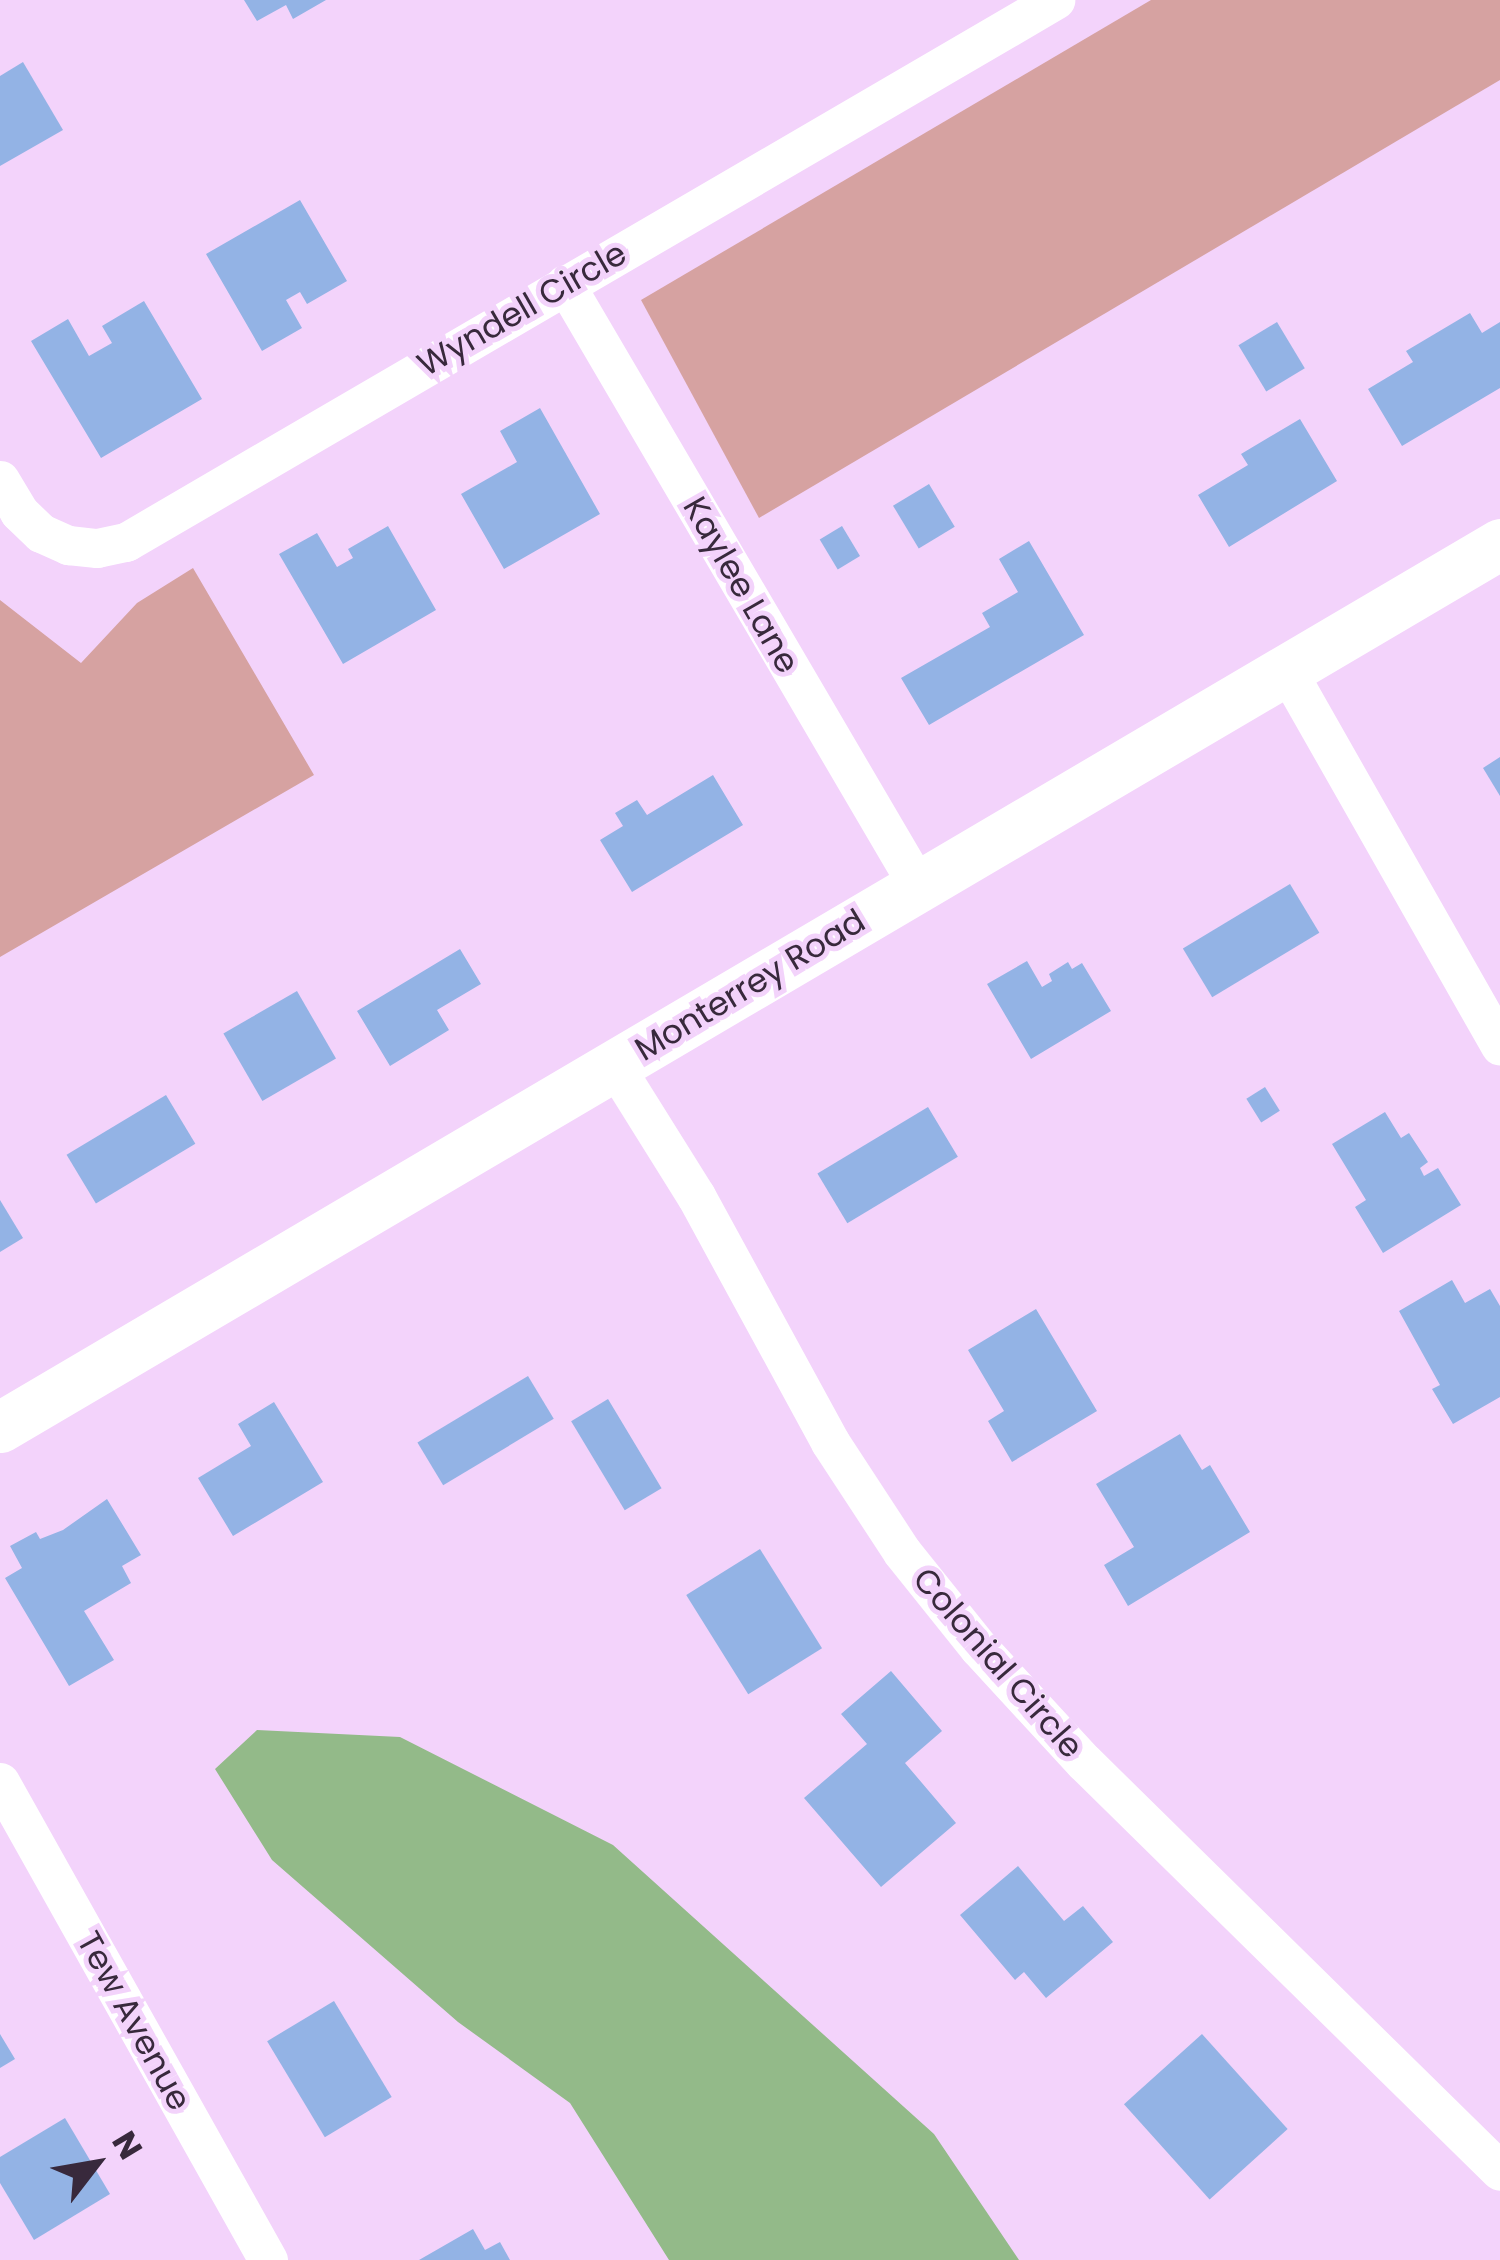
<!DOCTYPE html>
<html>
<head>
<meta charset="utf-8">
<style>
  body { margin:0 }
  #map { position:relative; width:1500px; height:2260px; overflow:hidden; background:#f3d3fb; font-family:Poppins,sans-serif }
  div>[style] { position:absolute }
  .green>* { inset:0; background:#d6a2a1 }
  .water>* { inset:0; background:#93ba89 }
  .building>* { inset:0; background:#93b3e5; transform-origin:0 0 }
  .minor>* { height:39px; margin:-19.5px; padding:0 19.5px; transform-origin:19.5px; border-radius:19.5px; background:#fff }
  .tertiary>* { height:51px; margin:-25.5px; padding:0 25.5px; transform-origin:25.5px; border-radius:25.5px; background:#fff }
  span { translate:-50% -50%; white-space:nowrap; text-align:center; line-height:1.15; -webkit-text-stroke:10px #f3d3fb; paint-order:stroke }
  .street-label { font-size:33px; color:#38293c }
  .north { position:absolute; left:36px; top:2104px; width:120px; height:120px; -webkit-text-stroke:9px #f3d3fb; paint-order:stroke; rotate:59deg; font-size:33px; font-weight:700; line-height:48px; text-align:center; color:#38293c }
  .north::after { content:''; display:block; margin:auto; width:42px; height:54px; background:#38293c; clip-path:polygon(50% 0,100% 100%,50% 72%,0 100%) }
</style>
</head>
<body>
<div id="map">
  <div class="green">
    <i style="clip-path:polygon(1151px 0,1500px 0,1500px 80px,759px 518px,641px 300px)"></i>
    <i style="clip-path:polygon(193px 568px,314px 775px,0 957px,0 600px,81px 663px,137px 603px)"></i>
  </div>
  <div class="water">
    <i style="clip-path:polygon(257px 1730px,400px 1737px,613px 1845px,934px 2134px,1019px 2260px,669px 2260px,570px 2103px,458px 2022px,272px 1860px,215px 1769px)"></i>
  </div>
  <div class="building">
    <i style="clip-path:polygon(244px 0,326px 0,293px 19px,286px 5px,257px 21px)"></i>
    <i style="clip-path:polygon(23px 62px,63px 130px,0 166px,0 76px)"></i>
    <i style="clip-path:polygon(300px 200px,347px 281px,307px 304px,300px 292px,286px 300px,302px 328px,262px 351px,206px 254px)"></i>
    <i style="clip-path:polygon(144px 301px,202px 399px,101px 458px,31px 341px,68px 319px,89px 356px,112px 343px,102px 326px)"></i>
    <i style="clip-path:polygon(1470px 313px,1482px 333px,1500px 322px,1500px 388px,1402px 446px,1368px 389px,1413px 362px,1406px 351px)"></i>
    <i style="left:1277px;top:322px;width:54px;height:45px;rotate:59deg"></i>
    <i style="clip-path:polygon(540px 408px,600px 514px,504px 569px,461px 494px,517px 462px,500px 431px)"></i>
    <i style="clip-path:polygon(1300px 419px,1337px 481px,1229px 547px,1198px 495px,1248px 465px,1241px 454px)"></i>
    <i style="left:929px;top:484px;width:50px;height:42px;rotate:59deg"></i>
    <i style="clip-path:polygon(388px 526px,436px 610px,343px 664px,279px 554px,317px 533px,337px 567px,353px 558px,348px 549px)"></i>
    <i style="left:842px;top:526px;width:35px;height:26px;rotate:59deg"></i>
    <i style="clip-path:polygon(1029px 541px,1084px 635px,929px 725px,901px 678px,990px 627px,982px 613px,1018px 592px,999px 559px)"></i>
    <i style="clip-path:polygon(1500px 757px,1500px 796px,1483px 768px)"></i>
    <i style="clip-path:polygon(713px 775px,743px 825px,632px 892px,600px 840px,623px 826px,615px 813px,637px 800px,647px 815px)"></i>
    <i style="left:1290px;top:884px;width:57px;height:125px;rotate:59deg"></i>
    <i style="clip-path:polygon(460px 949px,481px 984px,437px 1010px,449px 1030px,390px 1066px,357px 1011px)"></i>
    <i style="clip-path:polygon(1027px 961px,1042px 987px,1052px 981px,1049px 974px,1068px 962px,1072px 969px,1082px 963px,1111px 1011px,1031px 1059px,987px 984px)"></i>
    <i style="left:297px;top:991px;width:78px;height:85px;rotate:60deg"></i>
    <i style="left:1265px;top:1087px;width:28px;height:22px;rotate:58deg"></i>
    <i style="left:166px;top:1095px;width:57px;height:116px;rotate:59deg"></i>
    <i style="left:928px;top:1107px;width:58px;height:129px;rotate:59deg"></i>
    <i style="clip-path:polygon(1385px 1112px,1401px 1138px,1409px 1133px,1428px 1162px,1420px 1168px,1424px 1176px,1438px 1168px,1461px 1205px,1383px 1253px,1355px 1207px,1366px 1200px,1332px 1144px)"></i>
    <i style="clip-path:polygon(0 1200px,23px 1238px,0 1252px)"></i>
    <i style="clip-path:polygon(1452px 1280px,1465px 1303px,1490px 1289px,1500px 1306px,1500px 1397px,1453px 1424px,1432px 1389px,1440px 1385px,1399px 1311px)"></i>
    <i style="clip-path:polygon(1036px 1309px,1097px 1411px,1012px 1462px,988px 1421px,1004px 1411px,968px 1350px)"></i>
    <i style="left:528px;top:1376px;width:50px;height:129px;rotate:59deg"></i>
    <i style="left:608px;top:1399px;width:104px;height:43px;rotate:59deg"></i>
    <i style="clip-path:polygon(274px 1402px,323px 1482px,233px 1536px,198px 1478px,251px 1446px,238px 1424px)"></i>
    <i style="clip-path:polygon(1180px 1434px,1202px 1470px,1210px 1465px,1250px 1532px,1128px 1606px,1104px 1565px,1134px 1547px,1096px 1484px)"></i>
    <i style="clip-path:polygon(107px 1499px,141px 1555px,122px 1566px,131px 1583px,84px 1611px,114px 1660px,69px 1686px,5px 1578px,22px 1568px,10px 1546px,36px 1532px,40px 1539px,63px 1530px)"></i>
    <i style="left:760px;top:1549px;width:117px;height:87px;rotate:58deg"></i>
    <i style="clip-path:polygon(891px 1671px,942px 1731px,905px 1763px,956px 1823px,881px 1887px,804px 1798px,867px 1744px,841px 1714px)"></i>
    <i style="clip-path:polygon(1018px 1866px,1064px 1921px,1083px 1906px,1113px 1942px,1046px 1998px,1024px 1972px,1015px 1980px,960px 1915px)"></i>
    <i style="left:334px;top:2001px;width:112px;height:78px;rotate:59deg"></i>
    <i style="clip-path:polygon(0 2034px,15px 2059px,0 2068px)"></i>
    <i style="left:1202px;top:2034px;width:128px;height:105px;rotate:48deg"></i>
    <i style="clip-path:polygon(65px 2118px,110px 2194px,34px 2240px,0 2183px,0 2157px)"></i>
    <i style="clip-path:polygon(473px 2229px,485px 2250px,500px 2242px,510px 2260px,419px 2260px)"></i>
  </div>
  <div class="minor">
    <i style="left:565px;top:284px;width:698px;rotate:59.61deg"></i>
    <i style="left:0;top:480px;width:37px;rotate:59deg"></i>
    <i style="left:19px;top:512px;width:30px;rotate:44deg"></i>
    <i style="left:41px;top:533px;width:30px;rotate:24deg"></i>
    <i style="left:68px;top:545px;width:29px;rotate:6deg"></i>
    <i style="left:97px;top:548px;width:30px;rotate:-12deg"></i>
    <i style="left:126px;top:542px;width:1076px;rotate:-30.26deg"></i>
    <i style="left:1286px;top:669px;width:433px;rotate:60.4deg"></i>
    <i style="left:614px;top:1065px;width:155px;rotate:58deg"></i>
    <i style="left:696px;top:1196px;width:280px;rotate:61.4deg"></i>
    <i style="left:830px;top:1442px;width:131px;rotate:56.8deg"></i>
    <i style="left:902px;top:1552px;width:123px;rotate:51.3deg"></i>
    <i style="left:979px;top:1648px;width:155px;rotate:47.4deg"></i>
    <i style="left:1084px;top:1762px;width:583px;rotate:44.51deg"></i>
    <i style="left:0;top:1782px;width:548px;rotate:60.72deg"></i>
  </div>
  <div class="tertiary">
    <i style="left:0;top:1427px;width:1741px;rotate:-30.48deg"></i>
  </div>
  <div class="street-label">
    <span style="left:522px;top:309px;rotate:-30deg">Wyndell Circle</span>
    <span style="left:741px;top:585px;rotate:60deg">Kaylee Lane</span>
    <span style="left:750px;top:985px;rotate:-31deg">Monterrey Road</span>
    <span style="left:998px;top:1663px;rotate:49deg">Colonial Circle</span>
    <span style="left:134px;top:2021px;rotate:61deg">Tew Avenue</span>
  </div>
  <div class="north">N</div>
</div>
</body>
</html>
